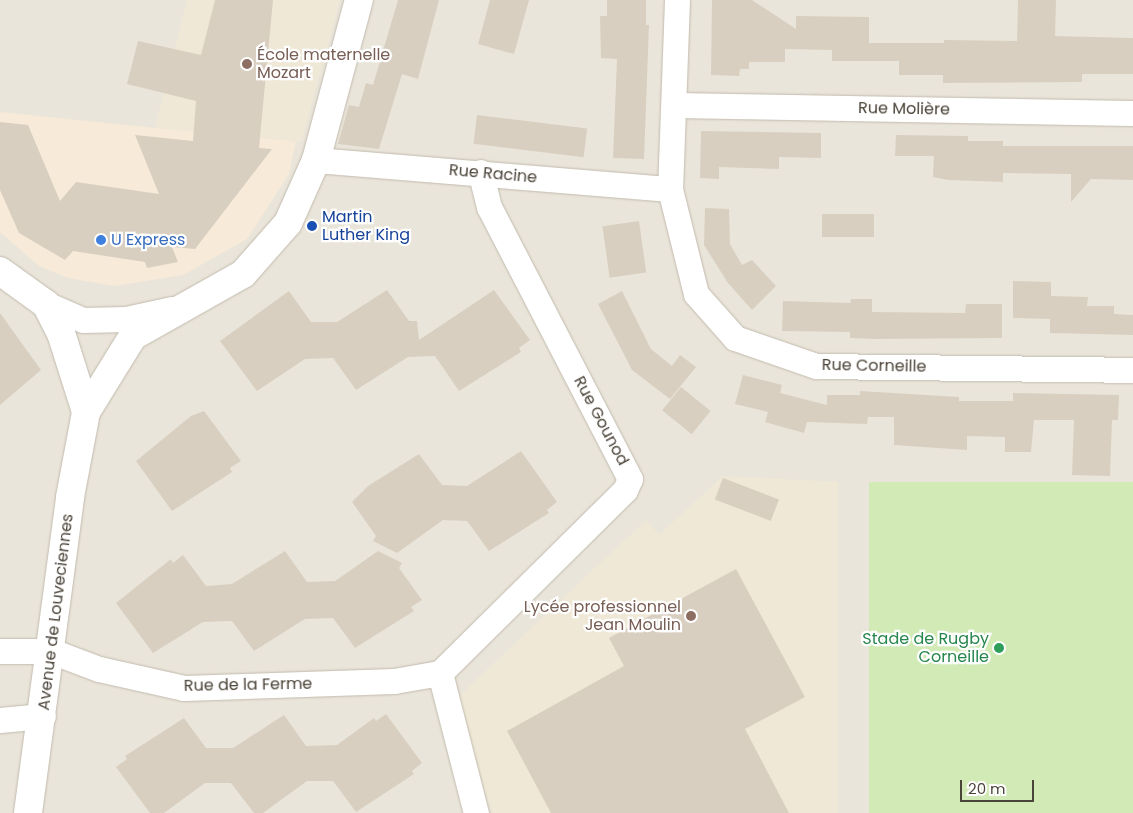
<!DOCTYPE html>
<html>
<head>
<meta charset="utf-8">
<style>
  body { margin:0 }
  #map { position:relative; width:1133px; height:813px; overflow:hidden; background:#f6f3ec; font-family:Poppins,sans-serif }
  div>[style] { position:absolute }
  .residential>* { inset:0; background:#eae5da; transform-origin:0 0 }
  .commercial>* { inset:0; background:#f7ead8 }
  .education>* { inset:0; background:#efe8d6 }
  .green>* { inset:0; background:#d2eab5; transform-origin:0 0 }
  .building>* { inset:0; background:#d8cfc1; transform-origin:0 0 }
  .roads { filter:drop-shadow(0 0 1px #c2bbae) drop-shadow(0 0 1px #c2bbae) }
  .minor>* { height:25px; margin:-12.5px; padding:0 12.5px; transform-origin:12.5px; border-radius:12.5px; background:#fff }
  .tertiary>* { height:28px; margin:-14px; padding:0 14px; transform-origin:14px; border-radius:14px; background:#fff }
  .dots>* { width:14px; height:14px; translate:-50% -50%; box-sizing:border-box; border:2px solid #fff; border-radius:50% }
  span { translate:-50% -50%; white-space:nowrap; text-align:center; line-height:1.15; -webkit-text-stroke:4.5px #fff; paint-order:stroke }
  .education-label { font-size:16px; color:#785e54 }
  .left { translate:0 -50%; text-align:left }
  .right { translate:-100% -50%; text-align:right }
  .street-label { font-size:16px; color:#4b4439 }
  .transit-label { font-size:16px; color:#164399 }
  .shop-label { font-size:16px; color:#366cbe }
  .leisure-label { font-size:16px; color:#27864d }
  .scale { position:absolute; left:960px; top:780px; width:74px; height:22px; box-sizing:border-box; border:2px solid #4b4439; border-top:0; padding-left:6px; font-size:15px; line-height:18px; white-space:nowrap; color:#4b4439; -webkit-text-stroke:4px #fff; paint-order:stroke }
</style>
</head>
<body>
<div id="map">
  <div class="residential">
    <i style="left:0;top:0;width:1133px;height:813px"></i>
  </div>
  <div class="commercial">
    <i style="clip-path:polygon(0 112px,155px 128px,296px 141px,289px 174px,247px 239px,183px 275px,114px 286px,68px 278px,39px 266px,0 232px)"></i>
  </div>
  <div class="education">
    <i style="clip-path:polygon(187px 0,340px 0,301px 142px,155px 128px)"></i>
    <i style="clip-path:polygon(723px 476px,838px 482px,838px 813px,492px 813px,457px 698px,646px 520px,659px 535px)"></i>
  </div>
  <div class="green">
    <i style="left:869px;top:482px;width:264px;height:331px"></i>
  </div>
  <div class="building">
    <i style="clip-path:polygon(215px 0,273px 0,259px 148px,272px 149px,195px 249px,172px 247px,178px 262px,147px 268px,145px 262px,73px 251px,65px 260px,19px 233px,0 190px,0 122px,28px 125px,60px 201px,76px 182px,159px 194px,135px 135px,193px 141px,196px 101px,127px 84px,138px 41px,201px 55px)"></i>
    <i style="clip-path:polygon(398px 0,439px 0,418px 79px,402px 74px,379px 149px,338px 144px,349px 105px,359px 107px,366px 83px,373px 85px)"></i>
    <i style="clip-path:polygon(490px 0,529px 0,514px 54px,478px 44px)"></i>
    <i style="clip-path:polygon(607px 0,646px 0,646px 25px,649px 25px,644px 159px,613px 158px,617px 59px,601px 58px,600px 16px,607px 16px)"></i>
    <i style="clip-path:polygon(712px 0,752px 0,796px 29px,796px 16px,869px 17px,869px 43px,944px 43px,944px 40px,1017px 41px,1018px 0,1056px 0,1055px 36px,1133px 38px,1133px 74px,1082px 74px,1082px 82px,943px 83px,943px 75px,899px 75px,899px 61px,832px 61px,832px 50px,785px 49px,785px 62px,749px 62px,749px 69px,740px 69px,739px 76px,711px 75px)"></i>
    <i style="left:477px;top:115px;width:111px;height:29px;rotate:7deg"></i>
    <i style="clip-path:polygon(701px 131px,821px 133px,821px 158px,779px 157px,779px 169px,719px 167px,719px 179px,700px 178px)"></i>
    <i style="clip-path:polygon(896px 135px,968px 136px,968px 141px,1003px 141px,1003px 146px,1133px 146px,1133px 180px,1091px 179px,1071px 202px,1071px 174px,1003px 173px,1003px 182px,948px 180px,933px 177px,934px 156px,895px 156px)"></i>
    <i style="clip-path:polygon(705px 208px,729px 209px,730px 244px,742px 265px,752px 260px,776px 286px,752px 310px,728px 283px,704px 245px)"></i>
    <i style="left:822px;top:214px;width:52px;height:23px"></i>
    <i style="left:639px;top:221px;width:52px;height:37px;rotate:82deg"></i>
    <i style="clip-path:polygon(1013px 281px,1051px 282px,1051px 296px,1088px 297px,1087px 306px,1114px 306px,1114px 314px,1133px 315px,1133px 335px,1050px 333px,1050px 319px,1013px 318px)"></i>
    <i style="clip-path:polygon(387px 290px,409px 321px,417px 321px,419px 340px,494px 290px,530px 340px,519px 348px,521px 352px,459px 391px,435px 356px,408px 357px,356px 390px,333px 358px,305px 359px,257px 391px,220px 341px,289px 291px,311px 322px,337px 322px)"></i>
    <i style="clip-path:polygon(622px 291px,651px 349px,672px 366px,680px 355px,696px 367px,670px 399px,632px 370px,598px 304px)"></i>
    <i style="clip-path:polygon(851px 299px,872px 299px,872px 312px,965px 313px,966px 304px,1002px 304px,1002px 338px,875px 339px,850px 338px,850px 332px,782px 331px,783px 301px,850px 303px)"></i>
    <i style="clip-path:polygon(0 313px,41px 370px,0 405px)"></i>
    <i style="clip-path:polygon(743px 375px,782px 385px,780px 393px,827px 405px,827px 395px,860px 395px,860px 391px,959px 397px,959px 401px,1013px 401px,1013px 393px,1119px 395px,1118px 420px,1112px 420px,1110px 476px,1072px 475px,1074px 420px,1034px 420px,1031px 452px,1005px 452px,1005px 437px,967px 436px,967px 450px,894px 445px,894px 417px,868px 417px,867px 424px,807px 422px,804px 433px,765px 422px,768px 412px,735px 404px)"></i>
    <i style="left:681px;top:387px;width:38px;height:30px;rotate:39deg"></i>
    <i style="clip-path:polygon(204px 411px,241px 461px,230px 468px,232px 472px,172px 511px,136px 461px,191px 416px)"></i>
    <i style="clip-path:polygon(521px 451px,557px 502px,547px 510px,549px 513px,489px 551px,467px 521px,443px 520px,397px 553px,373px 541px,376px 536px,352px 502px,368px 486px,419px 454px,442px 485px,467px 486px)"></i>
    <i style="left:723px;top:478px;width:60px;height:23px;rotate:21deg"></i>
    <i style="clip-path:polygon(285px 551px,307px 582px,335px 581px,378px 551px,402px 563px,399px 568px,422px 600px,411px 607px,414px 611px,355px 648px,333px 618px,305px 619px,254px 651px,232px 621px,203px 622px,153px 653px,116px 603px,171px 559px,173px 563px,183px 555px,206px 586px,232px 584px)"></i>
    <i style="clip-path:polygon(736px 569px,805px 697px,745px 729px,789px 813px,551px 813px,507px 731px,624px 666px,609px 638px)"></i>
    <i style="clip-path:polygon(386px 714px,422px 763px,412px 771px,414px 774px,356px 812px,333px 781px,307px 781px,263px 813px,254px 813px,231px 783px,205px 783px,164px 813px,150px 813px,116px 767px,127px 759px,125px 756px,184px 718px,206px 748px,233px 748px,284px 715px,306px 746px,337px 745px,374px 718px,376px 721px)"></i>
  </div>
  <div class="roads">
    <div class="minor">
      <i style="left:677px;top:0;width:189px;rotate:92.1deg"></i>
      <i style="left:670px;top:189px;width:108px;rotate:76.1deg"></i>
      <i style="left:696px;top:294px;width:59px;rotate:48.4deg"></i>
      <i style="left:735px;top:338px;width:86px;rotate:19.1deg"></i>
      <i style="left:816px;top:366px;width:317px;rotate:0.7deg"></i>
      <i style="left:674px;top:105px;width:459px;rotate:1deg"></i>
      <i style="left:316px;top:160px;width:355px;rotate:4.7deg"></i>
      <i style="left:46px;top:304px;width:40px;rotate:23.4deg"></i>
      <i style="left:83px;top:320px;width:43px;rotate:-1.3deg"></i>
      <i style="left:126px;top:319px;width:47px;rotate:-12.3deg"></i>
      <i style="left:0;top:651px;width:51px"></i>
      <i style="left:51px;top:651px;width:51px;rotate:20.6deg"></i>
      <i style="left:99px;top:669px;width:87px;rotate:12.6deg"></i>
      <i style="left:184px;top:688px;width:210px;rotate:-1.9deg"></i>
      <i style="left:394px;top:681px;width:47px;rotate:-9.9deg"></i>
      <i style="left:440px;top:673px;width:260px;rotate:-44.7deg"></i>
      <i style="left:625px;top:490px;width:12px;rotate:-66deg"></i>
      <i style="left:630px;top:479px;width:306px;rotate:-117.4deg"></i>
      <i style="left:489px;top:207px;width:36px;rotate:-104deg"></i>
      <i style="left:440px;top:673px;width:145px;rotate:75.6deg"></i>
      <i style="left:0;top:720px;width:43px;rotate:-5.3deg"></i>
    </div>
    <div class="tertiary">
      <i style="left:0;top:271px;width:57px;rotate:35.7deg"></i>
      <i style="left:46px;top:304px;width:33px;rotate:63deg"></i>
      <i style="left:61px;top:333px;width:83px;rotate:72.4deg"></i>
      <i style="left:28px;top:813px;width:319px;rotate:-82.4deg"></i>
      <i style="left:70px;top:497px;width:86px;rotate:-79.3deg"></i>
      <i style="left:86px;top:412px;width:89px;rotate:-58.3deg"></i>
      <i style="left:133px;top:336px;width:126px;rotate:-29.4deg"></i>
      <i style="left:243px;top:274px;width:68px;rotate:-48.6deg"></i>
      <i style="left:288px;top:223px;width:69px;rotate:-66deg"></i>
      <i style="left:316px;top:160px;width:166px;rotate:-75deg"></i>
    </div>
  </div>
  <div class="dots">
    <i style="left:247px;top:64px;background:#8d6e63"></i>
    <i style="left:312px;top:226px;background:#1a4fb4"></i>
    <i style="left:101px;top:240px;background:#3f7fe0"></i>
    <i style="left:691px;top:616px;background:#8d6e63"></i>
    <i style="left:999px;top:648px;background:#2e9e5b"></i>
  </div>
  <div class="education-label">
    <span class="left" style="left:257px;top:64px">École maternelle<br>Mozart</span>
    <span class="right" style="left:681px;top:616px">Lycée professionnel<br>Jean Moulin</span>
  </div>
  <div class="street-label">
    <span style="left:904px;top:109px;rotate:1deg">Rue Molière</span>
    <span style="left:493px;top:174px;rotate:5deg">Rue Racine</span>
    <span style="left:874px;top:366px;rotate:1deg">Rue Corneille</span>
    <span style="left:601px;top:421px;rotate:62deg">Rue Gounod</span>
    <span style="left:56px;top:612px;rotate:-83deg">Avenue de Louveciennes</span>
    <span style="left:248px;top:685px;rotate:-1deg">Rue de la Ferme</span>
  </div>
  <div class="transit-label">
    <span class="left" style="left:322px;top:226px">Martin<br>Luther King</span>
  </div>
  <div class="shop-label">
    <span class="left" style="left:111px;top:240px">U Express</span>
  </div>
  <div class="leisure-label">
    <span class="right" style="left:989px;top:648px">Stade de Rugby<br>Corneille</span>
  </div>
  <div class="scale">20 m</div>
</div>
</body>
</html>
